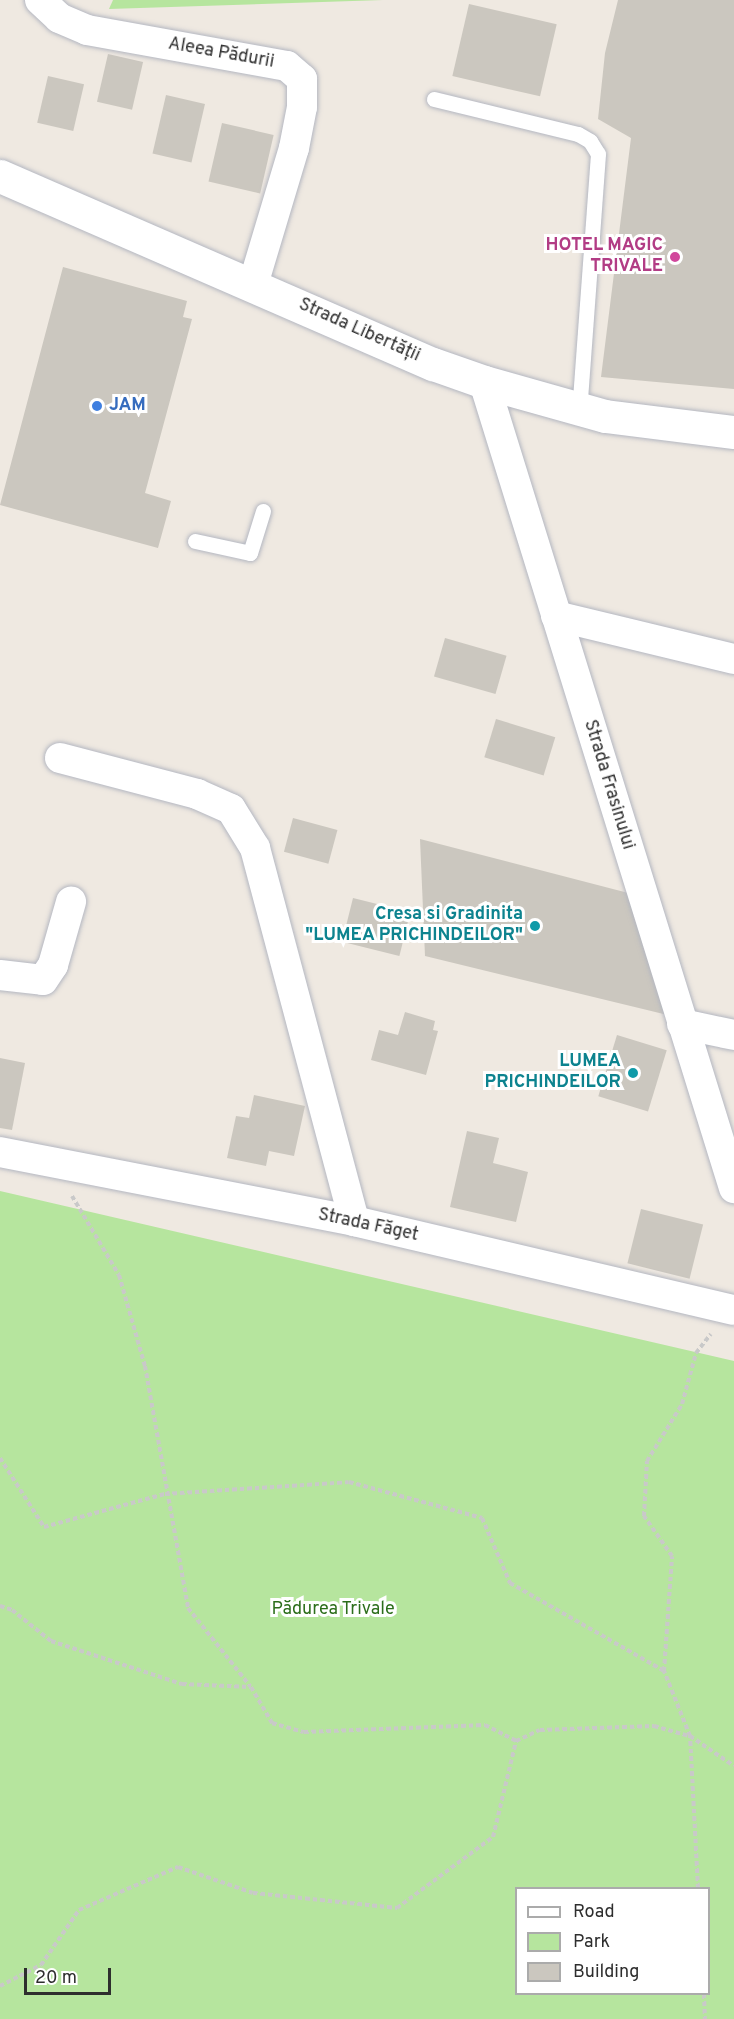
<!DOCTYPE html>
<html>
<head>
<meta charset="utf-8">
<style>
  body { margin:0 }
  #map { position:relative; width:734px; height:2019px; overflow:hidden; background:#efe9e1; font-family:Overpass,sans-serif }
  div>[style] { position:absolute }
  .green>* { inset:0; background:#b6e59e }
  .building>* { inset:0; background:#cbc7bf; transform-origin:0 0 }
  .path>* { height:4px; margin-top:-2px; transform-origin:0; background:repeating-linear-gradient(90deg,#c9c9c9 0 4.5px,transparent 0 7.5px) }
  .roads { filter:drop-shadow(0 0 2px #b4b7c1) drop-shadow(0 0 2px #b4b7c1) }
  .lane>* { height:15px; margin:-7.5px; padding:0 7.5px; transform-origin:7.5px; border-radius:7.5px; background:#fff }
  .street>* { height:30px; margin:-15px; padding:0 15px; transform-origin:15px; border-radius:15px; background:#fff }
  .secondary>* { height:33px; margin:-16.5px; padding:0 16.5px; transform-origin:16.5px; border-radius:16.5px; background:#fff }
  .dots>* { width:16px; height:16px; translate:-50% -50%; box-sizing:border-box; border:3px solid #fff; border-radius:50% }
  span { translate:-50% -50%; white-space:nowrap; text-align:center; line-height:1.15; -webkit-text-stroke:6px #fff; paint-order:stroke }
  .street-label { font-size:18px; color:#2e2e2e }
  .hotel-label { font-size:18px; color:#b23c85; font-weight:700 }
  .right { translate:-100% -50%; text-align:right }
  .shop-label { font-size:18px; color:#366cbe; font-weight:700 }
  .left { translate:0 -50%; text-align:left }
  .culture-label { font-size:18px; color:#0d838f; font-weight:700 }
  .park-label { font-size:18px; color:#2c6e1b }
  .legend { position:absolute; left:515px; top:1887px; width:195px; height:108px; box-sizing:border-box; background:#fff; border:2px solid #ababab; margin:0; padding:8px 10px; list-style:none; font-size:18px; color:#2e2e2e }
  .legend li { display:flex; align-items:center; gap:12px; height:30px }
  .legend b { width:30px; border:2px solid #ababab }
  .scale { position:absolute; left:24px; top:1968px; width:87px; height:27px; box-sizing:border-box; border:3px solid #2e2e2e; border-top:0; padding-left:8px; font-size:18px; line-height:21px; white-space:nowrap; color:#2e2e2e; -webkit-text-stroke:4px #fff; paint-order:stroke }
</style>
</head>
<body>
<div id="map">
  <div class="green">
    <i style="clip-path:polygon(113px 0,383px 0,109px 9px)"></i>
    <i style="clip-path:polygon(evenodd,0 1191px,734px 1361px,734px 2019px,0 2019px,0 1191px,708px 1888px,708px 1994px,516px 1994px,516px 1888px,708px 1888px)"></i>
  </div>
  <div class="building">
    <i style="clip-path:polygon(618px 0,734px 0,734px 389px,601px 377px,631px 138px,598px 119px,605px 53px)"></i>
    <i style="left:469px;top:4px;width:90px;height:74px;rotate:13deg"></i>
    <i style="left:108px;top:54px;width:36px;height:49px;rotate:13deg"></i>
    <i style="left:48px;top:76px;width:37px;height:48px;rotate:13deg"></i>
    <i style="left:166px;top:95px;width:40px;height:60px;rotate:13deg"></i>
    <i style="left:222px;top:123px;width:53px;height:60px;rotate:13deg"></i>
    <i style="clip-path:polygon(63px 267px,187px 301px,183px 317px,192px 319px,145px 493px,171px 501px,158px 548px,0 505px)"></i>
    <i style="left:445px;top:638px;width:64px;height:40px;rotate:16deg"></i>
    <i style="left:496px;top:719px;width:62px;height:40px;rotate:17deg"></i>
    <i style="left:293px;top:818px;width:46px;height:35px;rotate:15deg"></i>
    <i style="clip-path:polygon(420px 839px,636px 895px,680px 1018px,425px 956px)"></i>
    <i style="left:353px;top:898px;width:59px;height:45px;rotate:14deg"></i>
    <i style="clip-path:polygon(405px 1012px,435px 1021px,433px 1030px,438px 1031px,426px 1075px,371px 1060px,379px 1030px,398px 1035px)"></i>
    <i style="left:617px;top:1035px;width:52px;height:64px;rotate:17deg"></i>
    <i style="clip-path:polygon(0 1058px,25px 1063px,12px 1130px,0 1128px)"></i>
    <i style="clip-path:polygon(254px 1095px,305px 1106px,294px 1156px,269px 1151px,266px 1166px,227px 1158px,236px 1116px,249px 1118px)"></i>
    <i style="clip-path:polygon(467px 1131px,499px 1138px,493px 1163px,528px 1172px,516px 1222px,450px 1207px)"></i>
    <i style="left:641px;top:1209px;width:64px;height:56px;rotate:14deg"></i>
  </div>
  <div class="path">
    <i style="left:72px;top:1196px;width:92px;rotate:59.3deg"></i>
    <i style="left:119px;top:1275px;width:95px;rotate:74.1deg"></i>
    <i style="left:145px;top:1366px;width:246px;rotate:79.9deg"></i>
    <i style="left:188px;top:1608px;width:100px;rotate:51.5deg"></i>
    <i style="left:0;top:1458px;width:82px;rotate:57.5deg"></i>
    <i style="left:44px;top:1527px;width:125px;rotate:-15.3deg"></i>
    <i style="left:165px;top:1494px;width:184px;rotate:-3.7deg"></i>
    <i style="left:349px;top:1482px;width:138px;rotate:15.1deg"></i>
    <i style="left:482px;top:1518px;width:71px;rotate:66.7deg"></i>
    <i style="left:510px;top:1583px;width:177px;rotate:29.7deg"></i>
    <i style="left:0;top:1606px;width:13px;rotate:18deg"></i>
    <i style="left:12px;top:1610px;width:50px;rotate:38.5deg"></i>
    <i style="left:51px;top:1641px;width:138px;rotate:18.2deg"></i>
    <i style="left:182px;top:1684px;width:69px;rotate:2.5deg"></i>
    <i style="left:251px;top:1687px;width:42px;rotate:59.7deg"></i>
    <i style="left:272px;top:1723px;width:33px;rotate:16deg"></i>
    <i style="left:304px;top:1732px;width:181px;rotate:-2.2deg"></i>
    <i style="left:485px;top:1725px;width:35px;rotate:27deg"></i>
    <i style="left:516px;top:1741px;width:26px;rotate:-25deg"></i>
    <i style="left:540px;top:1730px;width:114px;rotate:-2deg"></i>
    <i style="left:654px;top:1726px;width:37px;rotate:16deg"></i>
    <i style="left:690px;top:1736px;width:53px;rotate:34.3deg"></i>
    <i style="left:698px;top:1888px;width:152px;rotate:-93deg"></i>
    <i style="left:690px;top:1736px;width:70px;rotate:-111.8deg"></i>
    <i style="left:664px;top:1671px;width:115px;rotate:-86deg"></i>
    <i style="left:672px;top:1556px;width:49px;rotate:-125deg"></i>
    <i style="left:644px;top:1516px;width:55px;rotate:-86.9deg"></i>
    <i style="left:647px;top:1461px;width:67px;rotate:-58.4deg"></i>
    <i style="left:682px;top:1404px;width:53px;rotate:-74.6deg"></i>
    <i style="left:696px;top:1353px;width:24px;rotate:-52deg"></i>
    <i style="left:0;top:1986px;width:46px;rotate:-27.1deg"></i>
    <i style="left:41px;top:1965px;width:67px;rotate:-55.4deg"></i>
    <i style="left:79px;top:1910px;width:108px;rotate:-23.5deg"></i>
    <i style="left:178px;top:1867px;width:79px;rotate:19.1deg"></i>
    <i style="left:253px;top:1893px;width:145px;rotate:5.9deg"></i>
    <i style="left:397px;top:1908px;width:119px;rotate:-36.5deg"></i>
    <i style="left:493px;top:1837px;width:99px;rotate:-76.5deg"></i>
    <i style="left:704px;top:1994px;width:25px;rotate:88deg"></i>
  </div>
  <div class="roads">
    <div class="lane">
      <i style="left:434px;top:99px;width:148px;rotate:13.7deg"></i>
      <i style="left:578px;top:134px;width:14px;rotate:30deg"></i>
      <i style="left:590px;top:141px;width:15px;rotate:58deg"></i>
      <i style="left:598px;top:154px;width:257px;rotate:94.2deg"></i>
      <i style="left:195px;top:541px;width:56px;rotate:12.3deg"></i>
      <i style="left:250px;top:553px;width:44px;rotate:-72.8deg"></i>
    </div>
    <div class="street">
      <i style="left:40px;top:0;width:26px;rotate:43deg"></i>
      <i style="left:59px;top:18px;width:30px;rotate:23deg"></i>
      <i style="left:87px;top:30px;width:203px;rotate:10.2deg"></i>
      <i style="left:287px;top:66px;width:20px;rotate:41deg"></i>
      <i style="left:302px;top:79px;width:28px;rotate:90deg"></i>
      <i style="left:302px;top:107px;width:42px;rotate:101deg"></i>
      <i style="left:294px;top:148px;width:143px;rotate:106.7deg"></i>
      <i style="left:484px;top:382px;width:844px;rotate:72.77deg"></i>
      <i style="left:556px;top:616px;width:183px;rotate:13.6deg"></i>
      <i style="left:60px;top:758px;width:142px;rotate:14.7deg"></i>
      <i style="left:197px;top:794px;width:37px;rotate:24deg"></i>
      <i style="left:231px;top:809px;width:46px;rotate:58.4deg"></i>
      <i style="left:255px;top:848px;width:386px;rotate:75.1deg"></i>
      <i style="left:0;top:975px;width:43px;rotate:6.6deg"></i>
      <i style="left:43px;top:980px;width:18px;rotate:-56deg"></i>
      <i style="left:53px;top:965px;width:66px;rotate:-74.1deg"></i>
      <i style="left:682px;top:1024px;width:53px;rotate:11.9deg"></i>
      <i style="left:0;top:1152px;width:361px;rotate:11deg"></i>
      <i style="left:354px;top:1221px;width:390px;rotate:13.2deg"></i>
    </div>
    <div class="secondary">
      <i style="left:0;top:176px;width:472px;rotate:23.5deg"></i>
      <i style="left:433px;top:364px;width:54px;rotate:19.4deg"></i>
      <i style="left:484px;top:382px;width:126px;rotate:15.7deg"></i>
      <i style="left:605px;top:416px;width:130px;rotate:7.1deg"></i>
    </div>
  </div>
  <div class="dots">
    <i style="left:675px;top:257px;background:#d1479c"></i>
    <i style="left:97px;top:406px;background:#3f7fe0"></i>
    <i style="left:535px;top:926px;background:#0f9aa8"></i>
    <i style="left:633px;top:1073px;background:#0f9aa8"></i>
  </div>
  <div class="street-label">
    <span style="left:221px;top:54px;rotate:10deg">Aleea Pădurii</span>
    <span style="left:359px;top:331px;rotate:24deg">Strada Libertății</span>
    <span style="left:608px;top:785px;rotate:73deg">Strada Frasinului</span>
    <span style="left:368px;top:1226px;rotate:12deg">Strada Făget</span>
  </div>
  <div class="hotel-label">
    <span class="right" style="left:663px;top:257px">HOTEL MAGIC<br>TRIVALE</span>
  </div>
  <div class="shop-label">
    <span class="left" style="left:109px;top:406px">JAM</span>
  </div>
  <div class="culture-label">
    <span class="right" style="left:523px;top:926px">Cresa si Gradinita<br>"LUMEA PRICHINDEILOR"</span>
    <span class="right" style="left:621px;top:1073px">LUMEA<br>PRICHINDEILOR</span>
  </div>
  <div class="park-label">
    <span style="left:333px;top:1610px">Pădurea Trivale</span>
  </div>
  <ul class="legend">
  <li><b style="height:8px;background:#fff"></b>Road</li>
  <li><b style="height:16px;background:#b6e59e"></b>Park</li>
  <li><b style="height:16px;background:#cbc7bf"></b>Building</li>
  </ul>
  <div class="scale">20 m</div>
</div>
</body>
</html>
